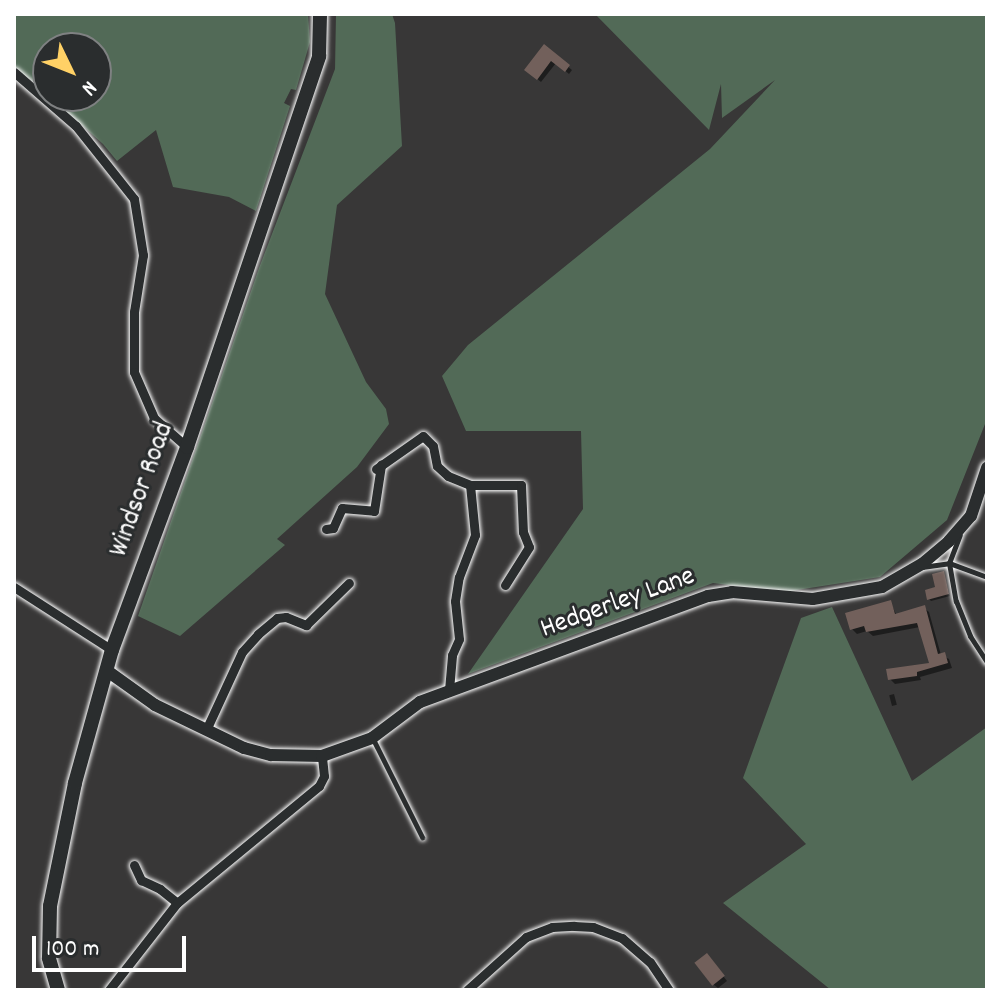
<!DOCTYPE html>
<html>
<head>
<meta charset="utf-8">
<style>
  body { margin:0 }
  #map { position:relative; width:1001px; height:1004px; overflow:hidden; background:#383737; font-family:Dekko,sans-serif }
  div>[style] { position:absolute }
  .green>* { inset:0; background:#526a57 }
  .shadow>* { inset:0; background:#0007; transform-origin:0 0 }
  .building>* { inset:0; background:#72605b; transform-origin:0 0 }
  .roads { filter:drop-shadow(0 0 2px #fff) drop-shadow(0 0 2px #fff) }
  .service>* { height:5px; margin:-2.5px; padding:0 2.5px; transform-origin:2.5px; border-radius:2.5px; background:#2a2d2e }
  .minor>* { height:9px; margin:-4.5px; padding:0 4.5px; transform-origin:4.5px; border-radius:4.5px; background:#2a2d2e }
  .tertiary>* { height:12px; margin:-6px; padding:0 6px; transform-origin:6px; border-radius:6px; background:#2a2d2e }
  .secondary>* { height:14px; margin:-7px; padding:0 7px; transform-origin:7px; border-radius:7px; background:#2a2d2e }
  span { translate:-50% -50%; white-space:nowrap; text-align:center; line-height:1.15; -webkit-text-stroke:6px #2a2d2e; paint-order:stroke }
  .street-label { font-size:28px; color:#fff }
  .frame { position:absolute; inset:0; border:16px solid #fff; pointer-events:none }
  .north { position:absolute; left:32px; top:32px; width:80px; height:80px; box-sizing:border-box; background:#2a2d2e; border:2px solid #7f8182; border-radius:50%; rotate:133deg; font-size:22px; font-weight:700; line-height:32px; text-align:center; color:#fff }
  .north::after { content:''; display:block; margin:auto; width:28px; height:36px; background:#ffd166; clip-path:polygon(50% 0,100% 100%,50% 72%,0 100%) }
  .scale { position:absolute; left:32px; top:936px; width:154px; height:36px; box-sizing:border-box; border:4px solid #fff; border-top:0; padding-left:10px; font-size:24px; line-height:28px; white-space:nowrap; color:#fff; -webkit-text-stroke:6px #2a2d2e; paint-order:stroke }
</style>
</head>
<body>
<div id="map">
  <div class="green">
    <i style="clip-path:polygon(14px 14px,308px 14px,310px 42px,296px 90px,291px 89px,284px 103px,290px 106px,256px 211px,229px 197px,173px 187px,156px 130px,117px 161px,103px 144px,49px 96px,96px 96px,96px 48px,48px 48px,48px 95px,30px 79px,14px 73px)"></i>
    <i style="clip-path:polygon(336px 14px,392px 14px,395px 23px,402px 146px,337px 205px,325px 294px,366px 382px,386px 409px,389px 424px,357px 467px,277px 539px,285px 545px,180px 636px,138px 616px,259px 268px,335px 69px)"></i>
    <i style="clip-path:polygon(595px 14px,987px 14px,987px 419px,947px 520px,880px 577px,784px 592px,713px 583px,468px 674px,583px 509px,581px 431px,466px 431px,442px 376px,468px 345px,710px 149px,775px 80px,722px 118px,721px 84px,709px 130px)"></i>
    <i style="clip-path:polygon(832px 607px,912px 781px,987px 727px,987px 990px,831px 990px,723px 903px,806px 844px,743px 778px,801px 618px)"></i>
  </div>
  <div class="shadow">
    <i style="clip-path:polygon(544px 47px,572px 70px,569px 74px,556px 63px,541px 82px,530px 73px)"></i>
    <i style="clip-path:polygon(943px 573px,950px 596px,931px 601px,929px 599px)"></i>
    <i style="clip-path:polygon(890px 602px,897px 616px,924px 608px,929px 612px,941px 655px,949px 659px,952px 668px,920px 677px,921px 680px,895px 684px,890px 679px,931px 665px,920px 627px,873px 636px,867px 631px,857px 634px,852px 629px)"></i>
    <i style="left:894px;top:694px;width:11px;height:5px;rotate:75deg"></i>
    <i style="clip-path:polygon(710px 959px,727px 981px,718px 988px,714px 985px)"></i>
  </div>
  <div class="building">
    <i style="clip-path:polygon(544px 44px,570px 65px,565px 72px,551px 61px,537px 80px,524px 70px)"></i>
    <i style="clip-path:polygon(944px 571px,949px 594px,927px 600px,925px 590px,935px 587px,932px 574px)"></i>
    <i style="clip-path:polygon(891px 600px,895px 614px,925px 605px,938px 654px,945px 652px,948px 663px,917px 672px,917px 676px,888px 680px,886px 669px,929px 663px,917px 623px,866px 632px,864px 626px,850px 630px,845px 613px)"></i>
    <i style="left:707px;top:953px;width:29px;height:16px;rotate:52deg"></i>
  </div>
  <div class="roads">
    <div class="service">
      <i style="left:922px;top:567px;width:27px;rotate:-8deg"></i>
      <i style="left:949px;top:563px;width:30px;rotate:-69deg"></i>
      <i style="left:987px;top:577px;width:40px;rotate:-159.8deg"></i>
      <i style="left:949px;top:563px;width:39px;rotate:80deg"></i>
      <i style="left:956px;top:601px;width:38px;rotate:68deg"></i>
      <i style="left:970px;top:636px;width:31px;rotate:57deg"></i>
      <i style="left:373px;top:739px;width:110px;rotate:63.4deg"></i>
    </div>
    <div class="minor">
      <i style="left:14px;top:72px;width:82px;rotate:41.1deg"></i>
      <i style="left:76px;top:126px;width:93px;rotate:51.5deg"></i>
      <i style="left:134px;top:199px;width:57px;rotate:80.9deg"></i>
      <i style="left:143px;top:255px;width:58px;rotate:99deg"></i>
      <i style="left:134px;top:312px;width:60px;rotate:90deg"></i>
      <i style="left:134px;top:372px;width:50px;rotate:66.5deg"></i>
      <i style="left:154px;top:418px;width:44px;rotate:41.3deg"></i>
      <i style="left:376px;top:469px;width:57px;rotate:-35.1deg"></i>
      <i style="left:423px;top:436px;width:14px;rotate:45deg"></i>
      <i style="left:433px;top:446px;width:20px;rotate:79deg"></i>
      <i style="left:437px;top:466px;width:15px;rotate:42deg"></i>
      <i style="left:448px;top:476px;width:24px;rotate:22deg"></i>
      <i style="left:470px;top:485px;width:51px"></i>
      <i style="left:521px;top:485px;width:47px;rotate:87.6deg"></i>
      <i style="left:523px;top:532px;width:16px;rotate:68deg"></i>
      <i style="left:529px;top:547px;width:45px;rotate:122.3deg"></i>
      <i style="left:326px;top:529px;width:7px;rotate:-8deg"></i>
      <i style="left:333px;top:528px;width:22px;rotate:-66deg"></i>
      <i style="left:342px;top:508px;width:32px;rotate:5deg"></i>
      <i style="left:374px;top:511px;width:47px;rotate:-81.3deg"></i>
      <i style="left:14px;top:587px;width:117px;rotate:32.7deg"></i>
      <i style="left:449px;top:690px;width:35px;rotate:-85deg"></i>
      <i style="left:452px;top:655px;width:17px;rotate:-66deg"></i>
      <i style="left:459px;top:639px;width:38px;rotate:-96deg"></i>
      <i style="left:455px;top:601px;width:24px;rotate:-81deg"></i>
      <i style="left:459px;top:577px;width:45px;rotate:-69.1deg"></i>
      <i style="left:475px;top:535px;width:50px;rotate:-95.7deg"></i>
      <i style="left:206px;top:730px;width:86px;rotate:-65.2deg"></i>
      <i style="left:242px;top:652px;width:24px;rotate:-48deg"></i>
      <i style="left:258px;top:634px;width:25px;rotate:-40deg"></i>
      <i style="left:277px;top:618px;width:9px;rotate:-6deg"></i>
      <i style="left:286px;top:617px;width:22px;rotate:22deg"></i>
      <i style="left:306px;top:625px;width:60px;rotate:-44.3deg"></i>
      <i style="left:134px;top:865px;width:17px;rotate:65deg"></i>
      <i style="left:141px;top:880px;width:21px;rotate:25deg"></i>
      <i style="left:160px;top:889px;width:22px;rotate:39deg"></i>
      <i style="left:109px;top:990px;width:110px;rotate:-52deg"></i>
      <i style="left:177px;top:903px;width:184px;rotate:-39.5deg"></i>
      <i style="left:319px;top:786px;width:11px;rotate:-63deg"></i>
      <i style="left:324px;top:776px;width:20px;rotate:-96deg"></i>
      <i style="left:467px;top:990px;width:79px;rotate:-41.9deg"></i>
      <i style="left:526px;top:937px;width:28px;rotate:-21deg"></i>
      <i style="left:552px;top:927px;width:22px;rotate:-3deg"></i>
      <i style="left:574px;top:926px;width:19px;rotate:3deg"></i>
      <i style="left:593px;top:927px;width:31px;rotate:21deg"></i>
      <i style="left:622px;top:938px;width:37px;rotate:41deg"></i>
      <i style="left:650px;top:962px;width:34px;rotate:56deg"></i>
    </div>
    <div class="tertiary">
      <i style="left:106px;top:670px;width:60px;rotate:35.5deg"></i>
      <i style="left:155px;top:705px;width:99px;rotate:25.8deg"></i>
      <i style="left:244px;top:748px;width:28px;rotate:15deg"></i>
      <i style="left:271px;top:755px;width:51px;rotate:1.1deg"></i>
      <i style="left:322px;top:756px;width:53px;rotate:-19.8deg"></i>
      <i style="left:372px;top:738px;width:60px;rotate:-36.9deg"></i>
      <i style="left:420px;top:702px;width:307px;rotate:-20.2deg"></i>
      <i style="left:708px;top:596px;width:24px;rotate:-9deg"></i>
      <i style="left:732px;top:592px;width:81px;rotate:4.9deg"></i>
      <i style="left:813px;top:599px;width:70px;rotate:-9.9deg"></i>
      <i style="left:882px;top:587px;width:46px;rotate:-29.9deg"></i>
      <i style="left:922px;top:564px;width:35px;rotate:-40deg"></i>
      <i style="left:949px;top:541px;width:33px;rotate:-49deg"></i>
      <i style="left:971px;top:516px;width:51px;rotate:-71.6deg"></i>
    </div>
    <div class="secondary">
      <i style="left:58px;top:990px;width:33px;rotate:-106deg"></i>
      <i style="left:49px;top:958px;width:52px;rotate:-88.9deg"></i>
      <i style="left:50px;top:906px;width:126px;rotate:-78.5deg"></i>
      <i style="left:75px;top:783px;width:138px;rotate:-74.5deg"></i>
      <i style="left:112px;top:650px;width:216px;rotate:-69.7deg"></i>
      <i style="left:187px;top:447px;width:413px;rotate:-71.3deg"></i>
      <i style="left:319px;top:56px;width:42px;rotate:-88.6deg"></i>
    </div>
  </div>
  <div class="street-label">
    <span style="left:143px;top:490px;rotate:-70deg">Windsor Road</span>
    <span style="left:618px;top:604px;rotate:-20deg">Hedgerley Lane</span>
  </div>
  <div class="frame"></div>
  <div class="north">N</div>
  <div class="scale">100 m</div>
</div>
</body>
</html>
